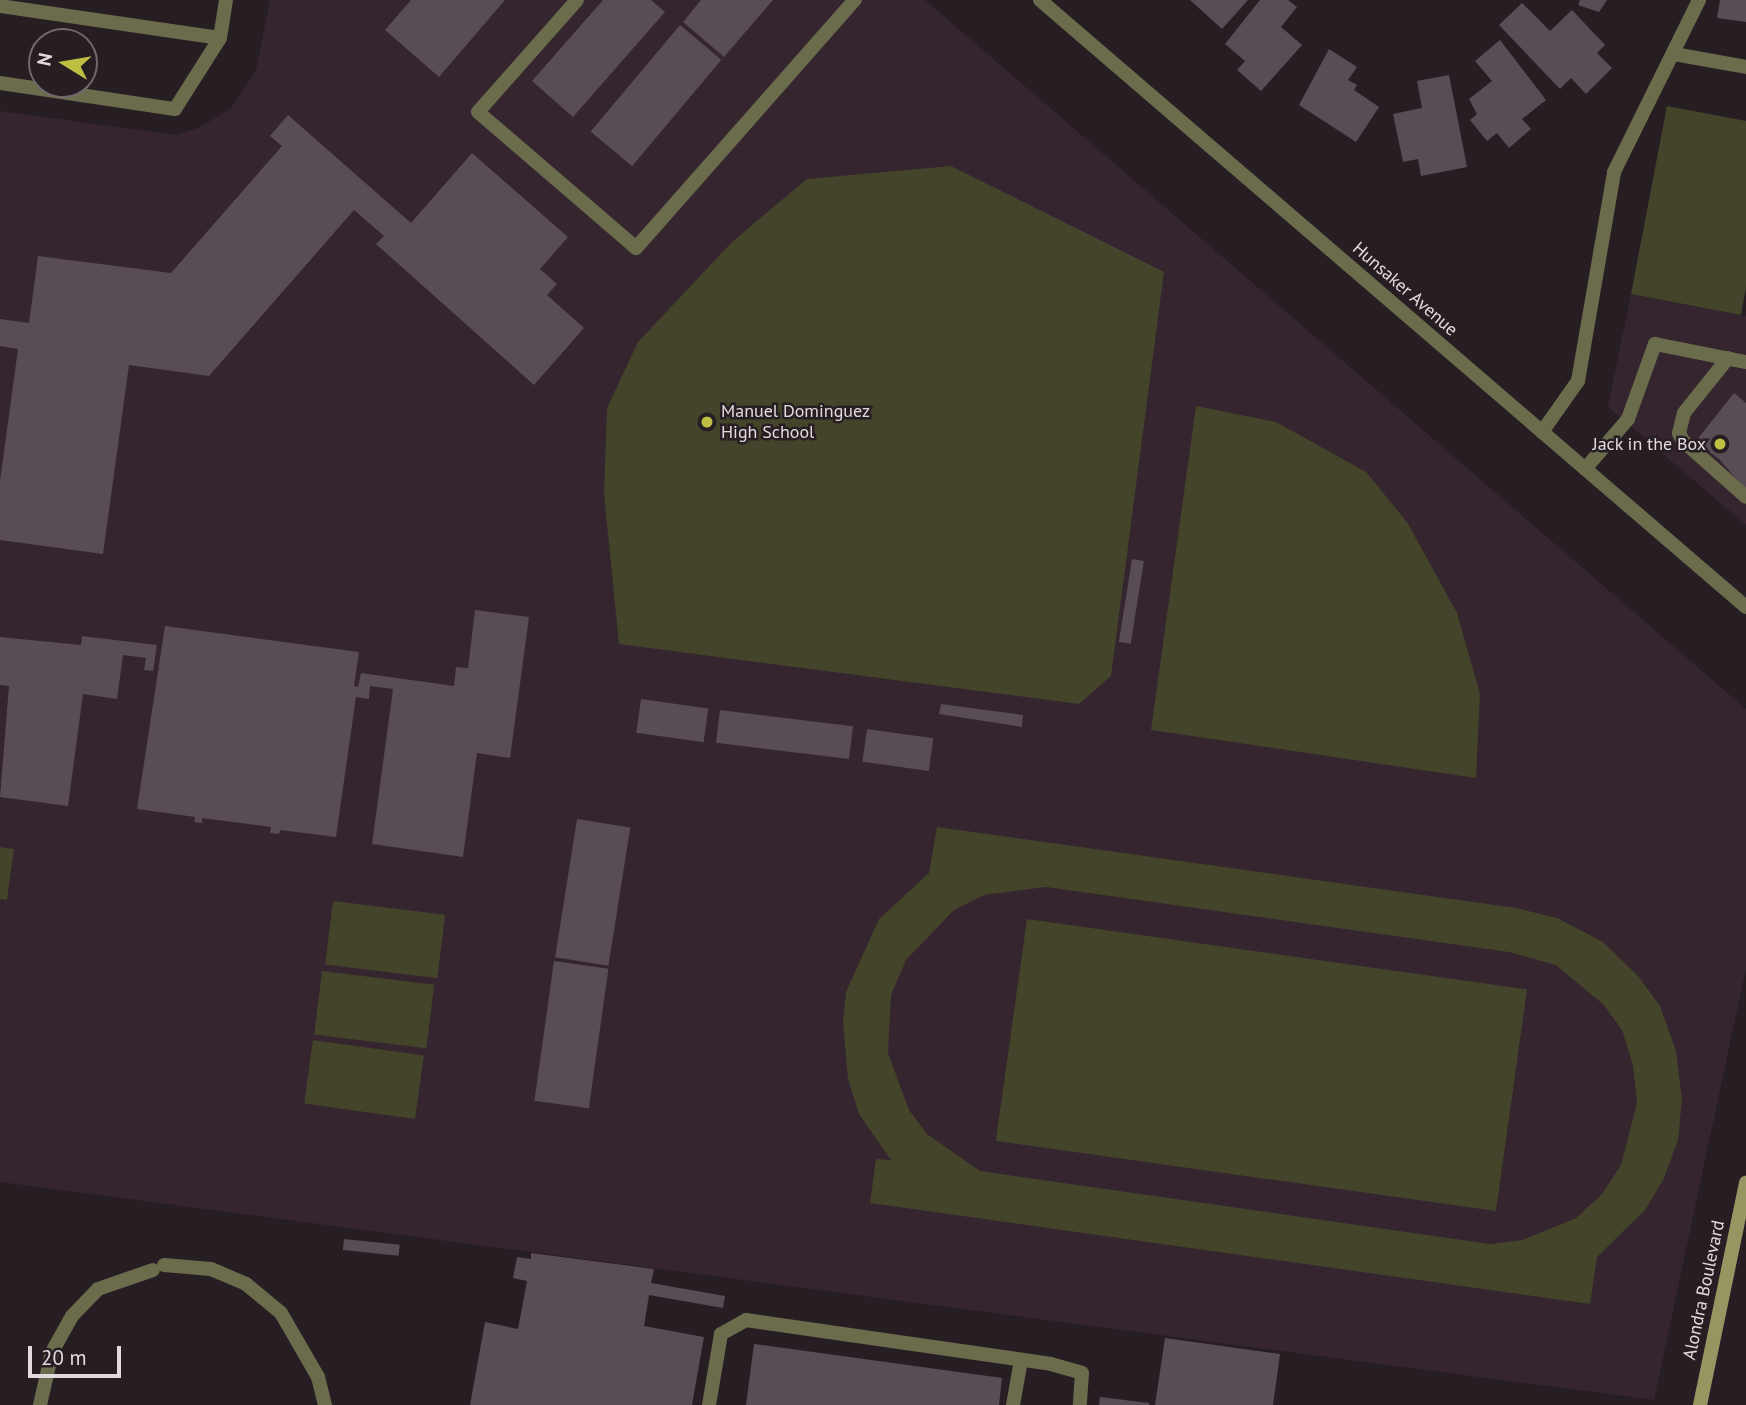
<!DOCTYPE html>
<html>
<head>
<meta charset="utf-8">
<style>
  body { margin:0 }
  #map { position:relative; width:1746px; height:1405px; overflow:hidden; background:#271e24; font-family:"PT Sans",sans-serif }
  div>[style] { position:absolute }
  .built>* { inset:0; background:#34252f }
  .green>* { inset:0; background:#43442a; transform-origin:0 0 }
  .building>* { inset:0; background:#584d54; transform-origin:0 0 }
  .service>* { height:14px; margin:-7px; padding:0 7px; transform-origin:7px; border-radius:7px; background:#6a6c4b }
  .minor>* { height:14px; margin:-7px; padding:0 7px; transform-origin:7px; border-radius:7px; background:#6a6c4b }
  .secondary>* { height:14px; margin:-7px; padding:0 7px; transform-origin:7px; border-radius:7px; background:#959662 }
  .dots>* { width:19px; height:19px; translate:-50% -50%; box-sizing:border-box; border:4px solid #271e24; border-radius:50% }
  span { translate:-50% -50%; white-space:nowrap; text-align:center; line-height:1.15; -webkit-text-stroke:5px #271e24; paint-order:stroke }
  .street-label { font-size:18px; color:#e1dade }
  .poi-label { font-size:18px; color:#e1dade }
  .left { translate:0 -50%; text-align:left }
  .right { translate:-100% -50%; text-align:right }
  .north { position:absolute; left:28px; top:28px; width:70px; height:70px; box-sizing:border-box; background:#271e24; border:2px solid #71696e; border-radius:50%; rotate:281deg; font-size:19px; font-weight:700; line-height:28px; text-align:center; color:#e1dade }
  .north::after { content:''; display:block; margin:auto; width:24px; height:32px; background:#bebf42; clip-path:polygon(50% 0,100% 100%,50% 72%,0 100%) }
  .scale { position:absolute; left:28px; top:1346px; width:93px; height:32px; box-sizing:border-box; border:4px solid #e1dade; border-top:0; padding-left:9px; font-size:21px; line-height:24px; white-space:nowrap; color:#e1dade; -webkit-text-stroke:5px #271e24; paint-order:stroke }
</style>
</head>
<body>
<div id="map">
  <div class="built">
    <i style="clip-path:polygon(270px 0,925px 0,1746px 709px,1746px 968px,1654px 1400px,0 1182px,0 111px,176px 135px,198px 128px,230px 109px,256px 71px)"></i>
    <i style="clip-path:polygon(1631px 294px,1746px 316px,1746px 525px,1608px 407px)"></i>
  </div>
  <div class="green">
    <i style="clip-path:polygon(1667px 106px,1746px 121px,1746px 287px,1741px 315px,1631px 294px)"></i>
    <i style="clip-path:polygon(951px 166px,1164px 272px,1111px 676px,1079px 704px,619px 644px,604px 494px,607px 408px,638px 342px,732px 242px,807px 179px)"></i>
    <i style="clip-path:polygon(1196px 406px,1276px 422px,1366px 472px,1407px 522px,1457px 613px,1480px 694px,1476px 778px,1151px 730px)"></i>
    <i style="clip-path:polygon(evenodd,937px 827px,1516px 908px,1557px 918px,1603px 942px,1638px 976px,1660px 1006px,1676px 1051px,1682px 1099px,1678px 1140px,1664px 1178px,1645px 1210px,1597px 1257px,1590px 1304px,870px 1203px,876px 1159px,891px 1160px,859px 1114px,848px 1079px,843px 1022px,846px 992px,879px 919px,929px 873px,937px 827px,1046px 887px,1509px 952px,1556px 965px,1603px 1004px,1622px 1030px,1633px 1065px,1637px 1103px,1621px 1165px,1602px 1194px,1576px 1218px,1523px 1240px,1490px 1244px,980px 1171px,927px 1134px,909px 1110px,888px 1053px,891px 995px,906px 960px,954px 910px,984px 895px,1046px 887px)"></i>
    <i style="clip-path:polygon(0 847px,14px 849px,7px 900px,0 899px)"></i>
    <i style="left:333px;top:901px;width:113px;height:64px;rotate:7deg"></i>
    <i style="left:1027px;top:919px;width:505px;height:224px;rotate:8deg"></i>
    <i style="left:322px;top:971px;width:113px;height:64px;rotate:7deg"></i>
    <i style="left:313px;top:1040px;width:112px;height:64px;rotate:8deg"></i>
  </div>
  <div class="building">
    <i style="clip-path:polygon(411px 0,505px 0,439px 77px,385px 30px)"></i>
    <i style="clip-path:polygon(603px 0,651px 0,665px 12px,573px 117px,532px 81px)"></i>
    <i style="clip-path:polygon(701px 0,773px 0,724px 57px,683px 22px)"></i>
    <i style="clip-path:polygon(1190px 0,1248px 0,1222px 29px)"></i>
    <i style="clip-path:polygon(1260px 0,1288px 0,1297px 7px,1281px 27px,1302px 45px,1261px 91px,1237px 70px,1245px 61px,1225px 44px)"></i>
    <i style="clip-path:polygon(1580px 0,1607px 0,1599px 12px,1578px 5px)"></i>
    <i style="clip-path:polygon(1720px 0,1746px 0,1746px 22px,1717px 18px)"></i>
    <i style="clip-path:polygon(1522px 3px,1550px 31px,1572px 10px,1605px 45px,1597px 53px,1612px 68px,1586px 94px,1571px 78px,1560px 89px,1499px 25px)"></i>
    <i style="left:680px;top:25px;width:54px;height:139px;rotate:40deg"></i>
    <i style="clip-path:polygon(1500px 40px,1546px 100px,1522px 119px,1531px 129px,1509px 148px,1497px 133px,1487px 141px,1470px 120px,1477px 114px,1469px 99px,1492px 81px,1475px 61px)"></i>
    <i style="clip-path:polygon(1329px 49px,1357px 67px,1348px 80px,1357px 85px,1354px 90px,1379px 107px,1356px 142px,1299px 105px)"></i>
    <i style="clip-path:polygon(1449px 75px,1467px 167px,1421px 176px,1418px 159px,1403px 162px,1393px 114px,1422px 108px,1417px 81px)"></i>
    <i style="clip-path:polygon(288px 115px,411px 223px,472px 153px,568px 237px,540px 269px,557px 284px,547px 295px,584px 328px,534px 385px,376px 244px,384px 236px,354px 210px,209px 376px,129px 365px,103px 554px,0 540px,0 481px,18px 349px,0 346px,0 319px,29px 323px,38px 256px,171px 273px,282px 146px,270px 136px)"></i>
    <i style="clip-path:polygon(1734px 393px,1746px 403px,1746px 490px,1719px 459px,1708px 451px,1703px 456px,1692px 446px)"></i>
    <i style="left:1132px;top:559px;width:12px;height:84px;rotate:9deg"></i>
    <i style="clip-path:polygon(475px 610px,529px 617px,510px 758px,477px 753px,463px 857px,372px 844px,393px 689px,370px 686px,369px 699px,356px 697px,336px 837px,280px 830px,279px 834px,270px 833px,271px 827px,202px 818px,202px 823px,194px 822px,195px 817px,137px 809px,165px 626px,359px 652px,354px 686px,358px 687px,361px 673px,454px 686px,456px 667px,468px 668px)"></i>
    <i style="clip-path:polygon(82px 636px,157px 645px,153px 671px,144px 670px,146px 658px,123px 655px,117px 699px,83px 694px,68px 806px,0 797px,9px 686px,0 685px,0 637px,81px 645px)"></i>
    <i style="left:641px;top:699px;width:68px;height:34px;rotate:8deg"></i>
    <i style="clip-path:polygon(941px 704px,1023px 715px,1022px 727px,939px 714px)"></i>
    <i style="left:720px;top:710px;width:134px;height:33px;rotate:7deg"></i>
    <i style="left:867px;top:729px;width:67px;height:33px;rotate:8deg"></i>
    <i style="left:577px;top:819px;width:54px;height:140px;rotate:9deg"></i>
    <i style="left:554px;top:961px;width:55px;height:141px;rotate:8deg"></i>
    <i style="left:344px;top:1239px;width:56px;height:11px;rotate:6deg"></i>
    <i style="clip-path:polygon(531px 1253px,654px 1269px,651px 1283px,725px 1296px,723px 1308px,649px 1295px,644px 1326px,704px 1337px,692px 1405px,470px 1405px,485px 1322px,518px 1329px,527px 1281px,513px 1278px,517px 1257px,531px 1259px)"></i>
    <i style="clip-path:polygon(1165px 1338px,1280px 1354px,1273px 1405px,1155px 1405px)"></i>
    <i style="clip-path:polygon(754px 1344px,1002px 1378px,999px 1405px,746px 1405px)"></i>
    <i style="clip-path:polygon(1100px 1397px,1149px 1403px,1149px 1405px,1099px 1405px)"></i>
  </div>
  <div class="service">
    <i style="left:577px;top:0;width:149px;rotate:131.5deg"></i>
    <i style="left:478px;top:112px;width:208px;rotate:40.7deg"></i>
    <i style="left:636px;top:248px;width:331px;rotate:-48.6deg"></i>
    <i style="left:1674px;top:54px;width:73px;rotate:10.2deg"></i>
    <i style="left:0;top:83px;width:177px;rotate:8.5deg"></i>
    <i style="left:175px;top:109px;width:84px;rotate:-57.6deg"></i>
    <i style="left:1728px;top:358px;width:70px;rotate:128.7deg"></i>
    <i style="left:1684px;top:413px;width:21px;rotate:104deg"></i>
    <i style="left:1679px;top:433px;width:9px;rotate:63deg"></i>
    <i style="left:1683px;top:441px;width:84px;rotate:41.6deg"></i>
    <i style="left:1542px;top:432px;width:62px;rotate:-54.8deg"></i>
    <i style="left:1578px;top:381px;width:212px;rotate:-80.2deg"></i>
    <i style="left:1614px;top:172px;width:192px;rotate:-63.7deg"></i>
    <i style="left:1585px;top:469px;width:66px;rotate:-49.3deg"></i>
    <i style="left:1628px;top:419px;width:80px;rotate:-70.2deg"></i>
    <i style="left:1655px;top:344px;width:93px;rotate:11.2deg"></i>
    <i style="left:164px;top:1265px;width:47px;rotate:4.9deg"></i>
    <i style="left:211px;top:1269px;width:38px;rotate:23deg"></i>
    <i style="left:246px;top:1284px;width:45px;rotate:39.6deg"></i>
    <i style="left:281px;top:1313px;width:74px;rotate:60deg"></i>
    <i style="left:318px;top:1377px;width:29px;rotate:76deg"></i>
    <i style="left:40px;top:1405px;width:54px;rotate:-77.2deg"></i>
    <i style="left:52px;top:1352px;width:41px;rotate:-60.9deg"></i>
    <i style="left:72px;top:1316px;width:37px;rotate:-46deg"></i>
    <i style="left:98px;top:1289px;width:58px;rotate:-19.1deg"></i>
    <i style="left:709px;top:1405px;width:72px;rotate:-80.4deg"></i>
    <i style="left:721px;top:1334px;width:29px;rotate:-29deg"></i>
    <i style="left:746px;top:1320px;width:308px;rotate:8.2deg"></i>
    <i style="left:1051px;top:1364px;width:32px;rotate:16deg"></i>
    <i style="left:1082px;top:1373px;width:32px;rotate:94deg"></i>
    <i style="left:1013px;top:1405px;width:46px;rotate:-79.9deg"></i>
  </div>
  <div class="minor">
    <i style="left:1040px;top:0;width:931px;rotate:40.69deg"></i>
    <i style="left:0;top:6px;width:222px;rotate:8.3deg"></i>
    <i style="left:220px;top:38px;width:38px;rotate:-81deg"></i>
  </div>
  <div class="secondary">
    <i style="left:1700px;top:1405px;width:227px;rotate:-78.3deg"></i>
  </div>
  <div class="dots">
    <i style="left:707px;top:422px;background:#bebf42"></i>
    <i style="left:1720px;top:444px;background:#bebf42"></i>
  </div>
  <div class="street-label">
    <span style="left:1405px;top:289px;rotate:41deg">Hunsaker Avenue</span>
    <span style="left:1704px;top:1290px;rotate:-78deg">Alondra Boulevard</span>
  </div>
  <div class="poi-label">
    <span class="left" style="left:721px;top:422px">Manuel Dominguez<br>High School</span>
    <span class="right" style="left:1706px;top:444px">Jack in the Box</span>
  </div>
  <div class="north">N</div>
  <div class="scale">20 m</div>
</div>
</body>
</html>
